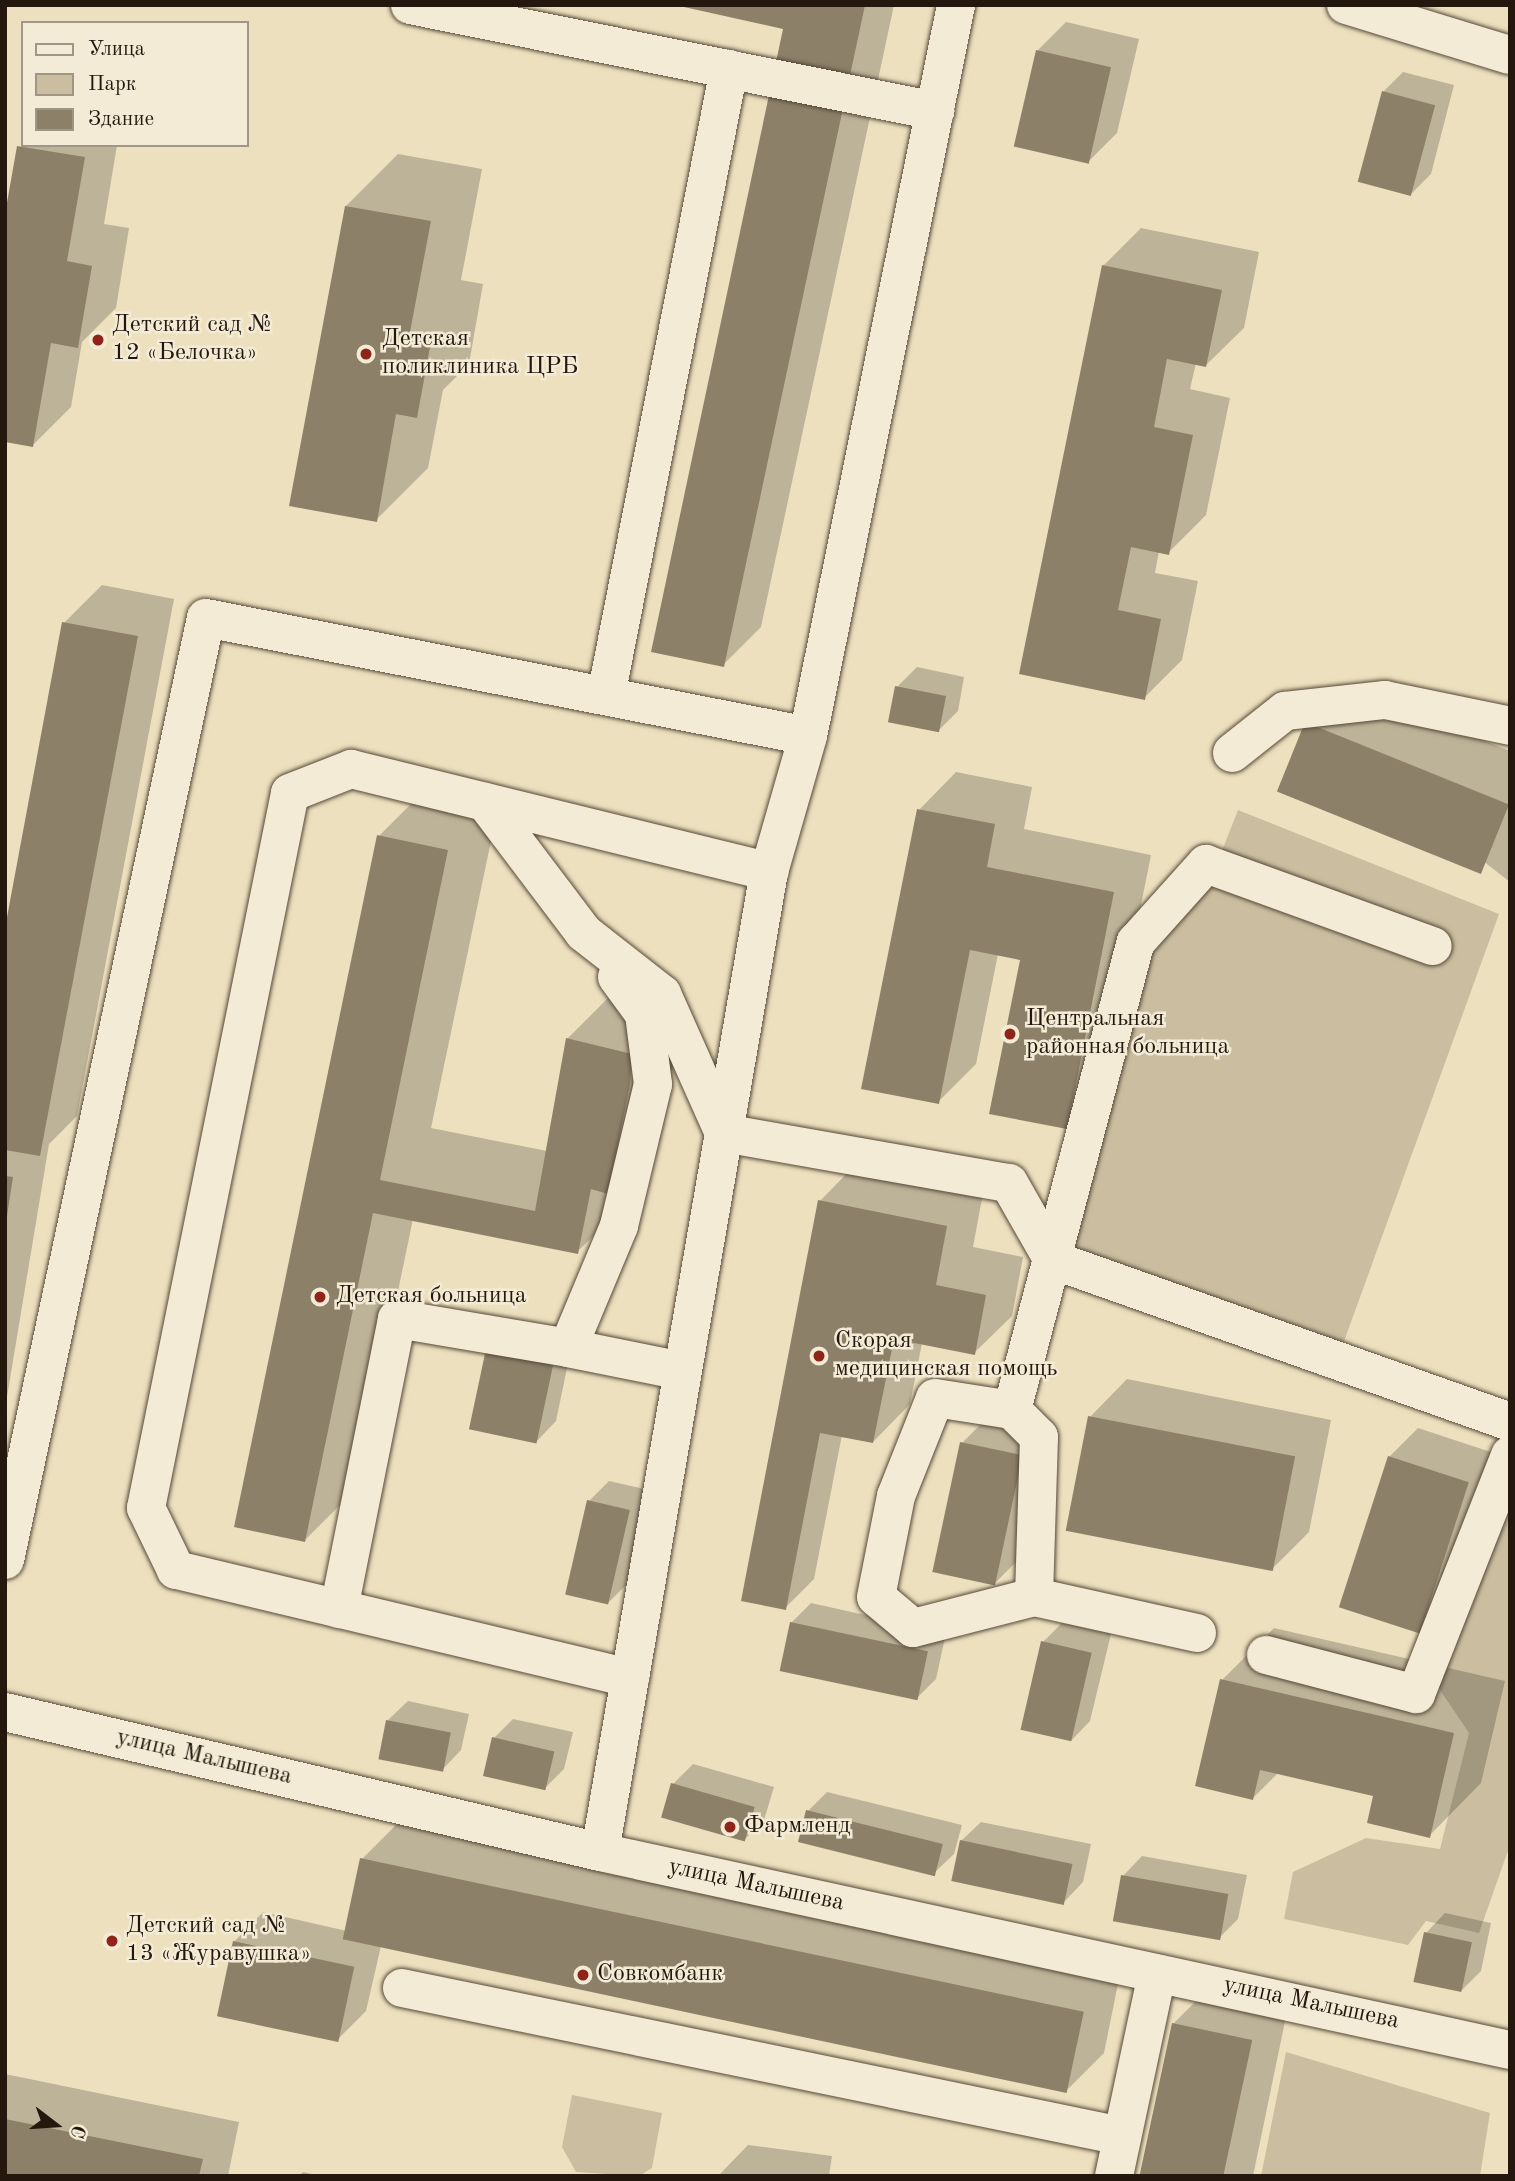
<!DOCTYPE html>
<html>
<head>
<meta charset="utf-8">
<style>
  body { margin:0 }
  #map { position:relative; width:1515px; height:2181px; overflow:hidden; background:#ede0be; font-family:"Old Standard TT",serif }
  div>[style] { position:absolute }
  .green>* { inset:0; background:#cbbea0 }
  .shadow>* { inset:0; background:#0003 }
  .building>* { inset:0; background:#8d8069; transform-origin:0 0 }
  .roads { filter:drop-shadow(0 0 2px #564939) drop-shadow(0 0 2px #564939) }
  .minor>* { height:38px; margin:-19px; padding:0 19px; transform-origin:19px; border-radius:19px; background:#f3ebd5 }
  .dots>* { width:19px; height:19px; translate:-50% -50%; box-sizing:border-box; border:4px solid #f3ebd5; border-radius:50% }
  span { translate:-50% -50%; white-space:nowrap; text-align:center; line-height:1.15; -webkit-text-stroke:5px #f3ebd5; paint-order:stroke }
  .poi-label { font-size:24px; color:#24170d }
  .left { translate:0 -50%; text-align:left }
  .street-label { font-size:24px; color:#24170d }
  .frame { position:absolute; inset:0; border:7px solid #24170d; pointer-events:none }
  .legend { position:absolute; left:21px; top:21px; width:228px; height:126px; box-sizing:border-box; background:#f3ebd5; border:2px solid #a09685; margin:0; padding:9px 12px; list-style:none; font-size:21px; color:#24170d }
  .legend li { display:flex; align-items:center; gap:14px; height:35px }
  .legend b { width:35px; border:2px solid #a09685 }
  .north { position:absolute; left:21px; top:2090px; width:70px; height:70px; -webkit-text-stroke:5px #f3ebd5; paint-order:stroke; rotate:107deg; font-size:19px; font-weight:700; line-height:28px; text-align:center; color:#24170d }
  .north::after { content:''; display:block; margin:auto; width:24px; height:32px; background:#24170d; clip-path:polygon(50% 0,100% 100%,50% 72%,0 100%) }
</style>
</head>
<body>
<div id="map">
  <div class="green">
    <i style="clip-path:polygon(1238px 810px,1499px 914px,1342px 1347px,1068px 1252px,1142px 955px,1209px 884px)"></i>
    <i style="clip-path:polygon(1510px 1487px,1510px 1845px,1479px 1933px,1426px 1921px,1408px 1945px,1284px 1919px,1293px 1872px,1366px 1838px,1440px 1849px,1469px 1733px,1436px 1684px)"></i>
    <i style="clip-path:polygon(1286px 2052px,1490px 2113px,1480px 2176px,1261px 2176px)"></i>
    <i style="clip-path:polygon(572px 2095px,662px 2113px,652px 2168px,639px 2176px,576px 2172px,562px 2147px)"></i>
  </div>
  <div class="shadow">
    <i style="clip-path:polygon(678px 5px,894px 5px,761px 627px,723px 665px,785px 28px)"></i>
    <i style="clip-path:polygon(1066px 22px,1139px 39px,1117px 133px,1088px 162px,1037px 51px)"></i>
    <i style="clip-path:polygon(1403px 72px,1454px 85px,1431px 174px,1411px 194px,1383px 92px)"></i>
    <i style="clip-path:polygon(23px 142px,117px 145px,104px 224px,129px 228px,116px 308px,82px 342px,71px 407px,33px 445px)"></i>
    <i style="clip-path:polygon(398px 154px,482px 169px,461px 280px,483px 284px,469px 364px,443px 390px,428px 468px,376px 520px,346px 206px)"></i>
    <i style="clip-path:polygon(1141px 228px,1259px 252px,1244px 328px,1206px 365px,1196px 363px,1190px 389px,1230px 398px,1206px 515px,1168px 553px,1159px 551px,1155px 573px,1198px 581px,1182px 660px,1144px 698px,1021px 673px,1103px 266px)"></i>
    <i style="clip-path:polygon(102px 585px,174px 599px,77px 1116px,49px 1144px,5px 1409px,5px 937px,64px 623px)"></i>
    <i style="clip-path:polygon(917px 667px,964px 677px,958px 711px,938px 731px,897px 687px)"></i>
    <i style="clip-path:polygon(1344px 685px,1510px 751px,1510px 882px,1306px 723px)"></i>
    <i style="clip-path:polygon(956px 772px,1032px 787px,1024px 829px,1151px 855px,1104px 1090px,1067px 1127px,1022px 959px,998px 954px,976px 1064px,938px 1102px,919px 810px)"></i>
    <i style="clip-path:polygon(431px 784px,500px 798px,431px 1128px,547px 1151px,567px 1039px,619px 987px,683px 1002px,660px 1140px,637px 1163px,630px 1200px,577px 1252px,413px 1219px,357px 1488px,305px 1540px,379px 836px)"></i>
    <i style="clip-path:polygon(857px 1163px,984px 1188px,973px 1247px,1023px 1257px,1012px 1316px,974px 1353px,922px 1343px,910px 1404px,873px 1442px,842px 1435px,814px 1579px,785px 1608px,820px 1201px)"></i>
    <i style="clip-path:polygon(572px 1344px,556px 1421px,537px 1441px,472px 1427px)"></i>
    <i style="clip-path:polygon(1127px 1379px,1331px 1420px,1309px 1532px,1271px 1570px,1090px 1417px)"></i>
    <i style="clip-path:polygon(991px 1414px,1051px 1426px,1024px 1554px,995px 1583px,962px 1443px)"></i>
    <i style="clip-path:polygon(1418px 1428px,1497px 1454px,1447px 1603px,1418px 1632px,1389px 1457px)"></i>
    <i style="clip-path:polygon(609px 1481px,649px 1490px,628px 1583px,608px 1603px,589px 1501px)"></i>
    <i style="clip-path:polygon(811px 1603px,946px 1633px,936px 1679px,916px 1699px,791px 1623px)"></i>
    <i style="clip-path:polygon(1062px 1623px,1111px 1634px,1090px 1721px,1071px 1741px,1043px 1642px)"></i>
    <i style="clip-path:polygon(1274px 1628px,1505px 1681px,1481px 1783px,1429px 1836px,1375px 1795px,1278px 1773px,1253px 1798px,1222px 1680px)"></i>
    <i style="clip-path:polygon(408px 1701px,469px 1714px,461px 1750px,442px 1770px,388px 1720px)"></i>
    <i style="clip-path:polygon(513px 1719px,573px 1732px,564px 1769px,545px 1788px,494px 1738px)"></i>
    <i style="clip-path:polygon(693px 1764px,774px 1787px,764px 1820px,744px 1840px,673px 1784px)"></i>
    <i style="clip-path:polygon(827px 1792px,962px 1825px,954px 1854px,934px 1873px,808px 1811px)"></i>
    <i style="clip-path:polygon(400px 1821px,1120px 1974px,1104px 2053px,1066px 2091px,381px 1946px,366px 2011px,337px 2040px,234px 1942px,263px 1912px,347px 1931px,362px 1859px)"></i>
    <i style="clip-path:polygon(981px 1822px,1091px 1844px,1083px 1882px,1064px 1902px,961px 1841px)"></i>
    <i style="clip-path:polygon(1142px 1856px,1247px 1875px,1238px 1919px,1219px 1938px,1123px 1876px)"></i>
    <i style="clip-path:polygon(1445px 1913px,1491px 1923px,1481px 1971px,1462px 1990px,1426px 1933px)"></i>
    <i style="clip-path:polygon(1211px 1986px,1289px 2002px,1253px 2176px,1142px 2176px,1173px 2024px)"></i>
    <i style="clip-path:polygon(5px 2074px,239px 2122px,228px 2176px,5px 2176px)"></i>
    <i style="clip-path:polygon(748px 2145px,832px 2156px,829px 2176px,718px 2176px)"></i>
    <i style="clip-path:polygon(303px 2172px,321px 2176px,299px 2176px)"></i>
  </div>
  <div class="building">
    <i style="clip-path:polygon(675px 5px,865px 5px,724px 667px,651px 652px,783px 29px)"></i>
    <i style="left:1036px;top:50px;width:77px;height:99px;rotate:13deg"></i>
    <i style="left:1382px;top:91px;width:55px;height:94px;rotate:15deg"></i>
    <i style="clip-path:polygon(17px 146px,85px 157px,67px 261px,92px 266px,78px 348px,51px 343px,33px 447px,5px 442px,5px 214px)"></i>
    <i style="clip-path:polygon(345px 206px,431px 221px,410px 332px,432px 336px,417px 418px,396px 414px,377px 522px,289px 506px)"></i>
    <i style="clip-path:polygon(1102px 265px,1222px 290px,1206px 367px,1167px 359px,1154px 427px,1193px 435px,1169px 555px,1131px 547px,1118px 610px,1161px 619px,1145px 700px,1019px 674px)"></i>
    <i style="clip-path:polygon(62px 622px,138px 636px,40px 1156px,5px 1150px,5px 928px)"></i>
    <i style="left:895px;top:686px;width:52px;height:37px;rotate:11deg"></i>
    <i style="left:1305px;top:722px;width:220px;height:75px;rotate:22deg"></i>
    <i style="clip-path:polygon(917px 809px,995px 824px,987px 867px,1114px 892px,1067px 1129px,989px 1114px,1020px 960px,970px 950px,939px 1104px,861px 1089px)"></i>
    <i style="clip-path:polygon(377px 835px,448px 850px,380px 1180px,535px 1211px,566px 1038px,632px 1054px,630px 1084px,608px 1194px,591px 1189px,578px 1254px,373px 1213px,305px 1542px,234px 1527px)"></i>
    <i style="clip-path:polygon(5px 1176px,13px 1177px,7px 1216px,5px 1215px)"></i>
    <i style="clip-path:polygon(818px 1200px,947px 1226px,936px 1285px,986px 1295px,975px 1355px,894px 1339px,873px 1443px,820px 1433px,786px 1610px,741px 1601px)"></i>
    <i style="left:486px;top:1349px;width:69px;height:82px;rotate:12deg"></i>
    <i style="left:1088px;top:1416px;width:211px;height:117px;rotate:11deg"></i>
    <i style="left:960px;top:1442px;width:64px;height:133px;rotate:12deg"></i>
    <i style="left:1388px;top:1456px;width:85px;height:159px;rotate:18deg"></i>
    <i style="left:587px;top:1500px;width:44px;height:97px;rotate:13deg"></i>
    <i style="left:790px;top:1622px;width:141px;height:50px;rotate:12deg"></i>
    <i style="left:1041px;top:1641px;width:52px;height:91px;rotate:13deg"></i>
    <i style="clip-path:polygon(1220px 1679px,1454px 1733px,1430px 1838px,1367px 1823px,1373px 1796px,1260px 1770px,1253px 1800px,1195px 1786px)"></i>
    <i style="left:386px;top:1720px;width:66px;height:40px;rotate:11deg"></i>
    <i style="left:492px;top:1737px;width:64px;height:40px;rotate:13deg"></i>
    <i style="left:671px;top:1783px;width:87px;height:36px;rotate:16deg"></i>
    <i style="left:806px;top:1810px;width:141px;height:33px;rotate:14deg"></i>
    <i style="left:960px;top:1840px;width:115px;height:42px;rotate:12deg"></i>
    <i style="left:360px;top:1858px;width:740px;height:83px;rotate:12deg"></i>
    <i style="left:1121px;top:1875px;width:109px;height:47px;rotate:10deg"></i>
    <i style="left:1424px;top:1932px;width:49px;height:51px;rotate:12deg"></i>
    <i style="left:233px;top:1941px;width:124px;height:77px;rotate:12deg"></i>
    <i style="left:1172px;top:2023px;width:82px;height:156px;rotate:12deg"></i>
    <i style="clip-path:polygon(5px 2119px,203px 2159px,199px 2176px,5px 2176px)"></i>
  </div>
  <div class="roads">
    <div class="minor">
      <i style="left:410px;top:5px;width:536px;rotate:11.41deg"></i>
      <i style="left:1346px;top:5px;width:171px;rotate:17deg"></i>
      <i style="left:606px;top:696px;width:639px;rotate:-78.9deg"></i>
      <i style="left:1232px;top:753px;width:68px;rotate:-38.4deg"></i>
      <i style="left:1285px;top:711px;width:101px;rotate:-6.3deg"></i>
      <i style="left:1385px;top:700px;width:128px;rotate:11.7deg"></i>
      <i style="left:485px;top:802px;width:164px;rotate:52.9deg"></i>
      <i style="left:584px;top:933px;width:99px;rotate:38deg"></i>
      <i style="left:662px;top:994px;width:152px;rotate:66deg"></i>
      <i style="left:724px;top:1133px;width:289px;rotate:10deg"></i>
      <i style="left:1009px;top:1183px;width:89px;rotate:60.3deg"></i>
      <i style="left:1053px;top:1260px;width:485px;rotate:19.5deg"></i>
      <i style="left:617px;top:977px;width:46px;rotate:53.9deg"></i>
      <i style="left:644px;top:1014px;width:71px;rotate:82.7deg"></i>
      <i style="left:653px;top:1084px;width:146px;rotate:103.5deg"></i>
      <i style="left:619px;top:1226px;width:132px;rotate:112.7deg"></i>
      <i style="left:568px;top:1348px;width:116px;rotate:11.4deg"></i>
      <i style="left:1012px;top:1410px;width:38px;rotate:45deg"></i>
      <i style="left:1039px;top:1437px;width:160px;rotate:91.8deg"></i>
      <i style="left:5px;top:1560px;width:963px;rotate:-77.96deg"></i>
      <i style="left:206px;top:618px;width:613px;rotate:11.09deg"></i>
      <i style="left:808px;top:736px;width:746px;rotate:-78.55deg"></i>
      <i style="left:339px;top:1609px;width:296px;rotate:-78.7deg"></i>
      <i style="left:397px;top:1319px;width:173px;rotate:9.6deg"></i>
      <i style="left:1197px;top:1633px;width:167px;rotate:-167.5deg"></i>
      <i style="left:1034px;top:1597px;width:125px;rotate:165.6deg"></i>
      <i style="left:913px;top:1628px;width:48px;rotate:-140deg"></i>
      <i style="left:876px;top:1597px;width:103px;rotate:-78.8deg"></i>
      <i style="left:896px;top:1496px;width:105px;rotate:-68.3deg"></i>
      <i style="left:935px;top:1398px;width:78px;rotate:8.9deg"></i>
      <i style="left:1012px;top:1410px;width:484px;rotate:-75.2deg"></i>
      <i style="left:1136px;top:942px;width:105px;rotate:-48.1deg"></i>
      <i style="left:1206px;top:864px;width:241px;rotate:19.9deg"></i>
      <i style="left:1266px;top:1655px;width:155px;rotate:14.6deg"></i>
      <i style="left:1416px;top:1694px;width:257px;rotate:-68.5deg"></i>
      <i style="left:630px;top:1678px;width:467px;rotate:-166.6deg"></i>
      <i style="left:176px;top:1570px;width:69px;rotate:-115.8deg"></i>
      <i style="left:146px;top:1508px;width:729px;rotate:-78.61deg"></i>
      <i style="left:290px;top:793px;width:66px;rotate:-21.5deg"></i>
      <i style="left:351px;top:769px;width:431px;rotate:13.8deg"></i>
      <i style="left:5px;top:1712px;width:611px;rotate:13.24deg"></i>
      <i style="left:600px;top:1852px;width:931px;rotate:12.28deg"></i>
      <i style="left:600px;top:1852px;width:994px;rotate:-80.22deg"></i>
      <i style="left:769px;top:872px;width:141px;rotate:-74deg"></i>
      <i style="left:402px;top:1988px;width:735px;rotate:11.62deg"></i>
      <i style="left:1114px;top:2176px;width:207px;rotate:-78deg"></i>
    </div>
  </div>
  <div class="dots">
    <i style="left:98px;top:340px;background:#8f2418"></i>
    <i style="left:366px;top:354px;background:#8f2418"></i>
    <i style="left:1010px;top:1034px;background:#8f2418"></i>
    <i style="left:320px;top:1297px;background:#8f2418"></i>
    <i style="left:819px;top:1356px;background:#8f2418"></i>
    <i style="left:730px;top:1827px;background:#8f2418"></i>
    <i style="left:112px;top:1941px;background:#8f2418"></i>
    <i style="left:583px;top:1975px;background:#8f2418"></i>
  </div>
  <div class="poi-label">
    <span class="left" style="left:112px;top:340px">Детский сад №<br>12 «Белочка»</span>
    <span class="left" style="left:382px;top:354px">Детская<br>поликлиника ЦРБ</span>
    <span class="left" style="left:1026px;top:1034px">Центральная<br>районная больница</span>
    <span class="left" style="left:336px;top:1297px">Детская больница</span>
    <span class="left" style="left:835px;top:1356px">Скорая<br>медицинская помощь</span>
    <span class="left" style="left:744px;top:1827px">Фармленд</span>
    <span class="left" style="left:126px;top:1941px">Детский сад №<br>13 «Журавушка»</span>
    <span class="left" style="left:597px;top:1975px">Совкомбанк</span>
  </div>
  <div class="street-label">
    <span style="left:204px;top:1758px;rotate:13deg">улица Малышева</span>
    <span style="left:756px;top:1886px;rotate:12deg">улица Малышева</span>
    <span style="left:1311px;top:2004px;rotate:12deg">улица Малышева</span>
  </div>
  <div class="frame"></div>
  <ul class="legend">
  <li><b style="height:9px;background:#f3ebd5"></b>Улица</li>
  <li><b style="height:19px;background:#cbbea0"></b>Парк</li>
  <li><b style="height:19px;background:#8d8069"></b>Здание</li>
  </ul>
  <div class="north">С</div>
</div>
</body>
</html>
